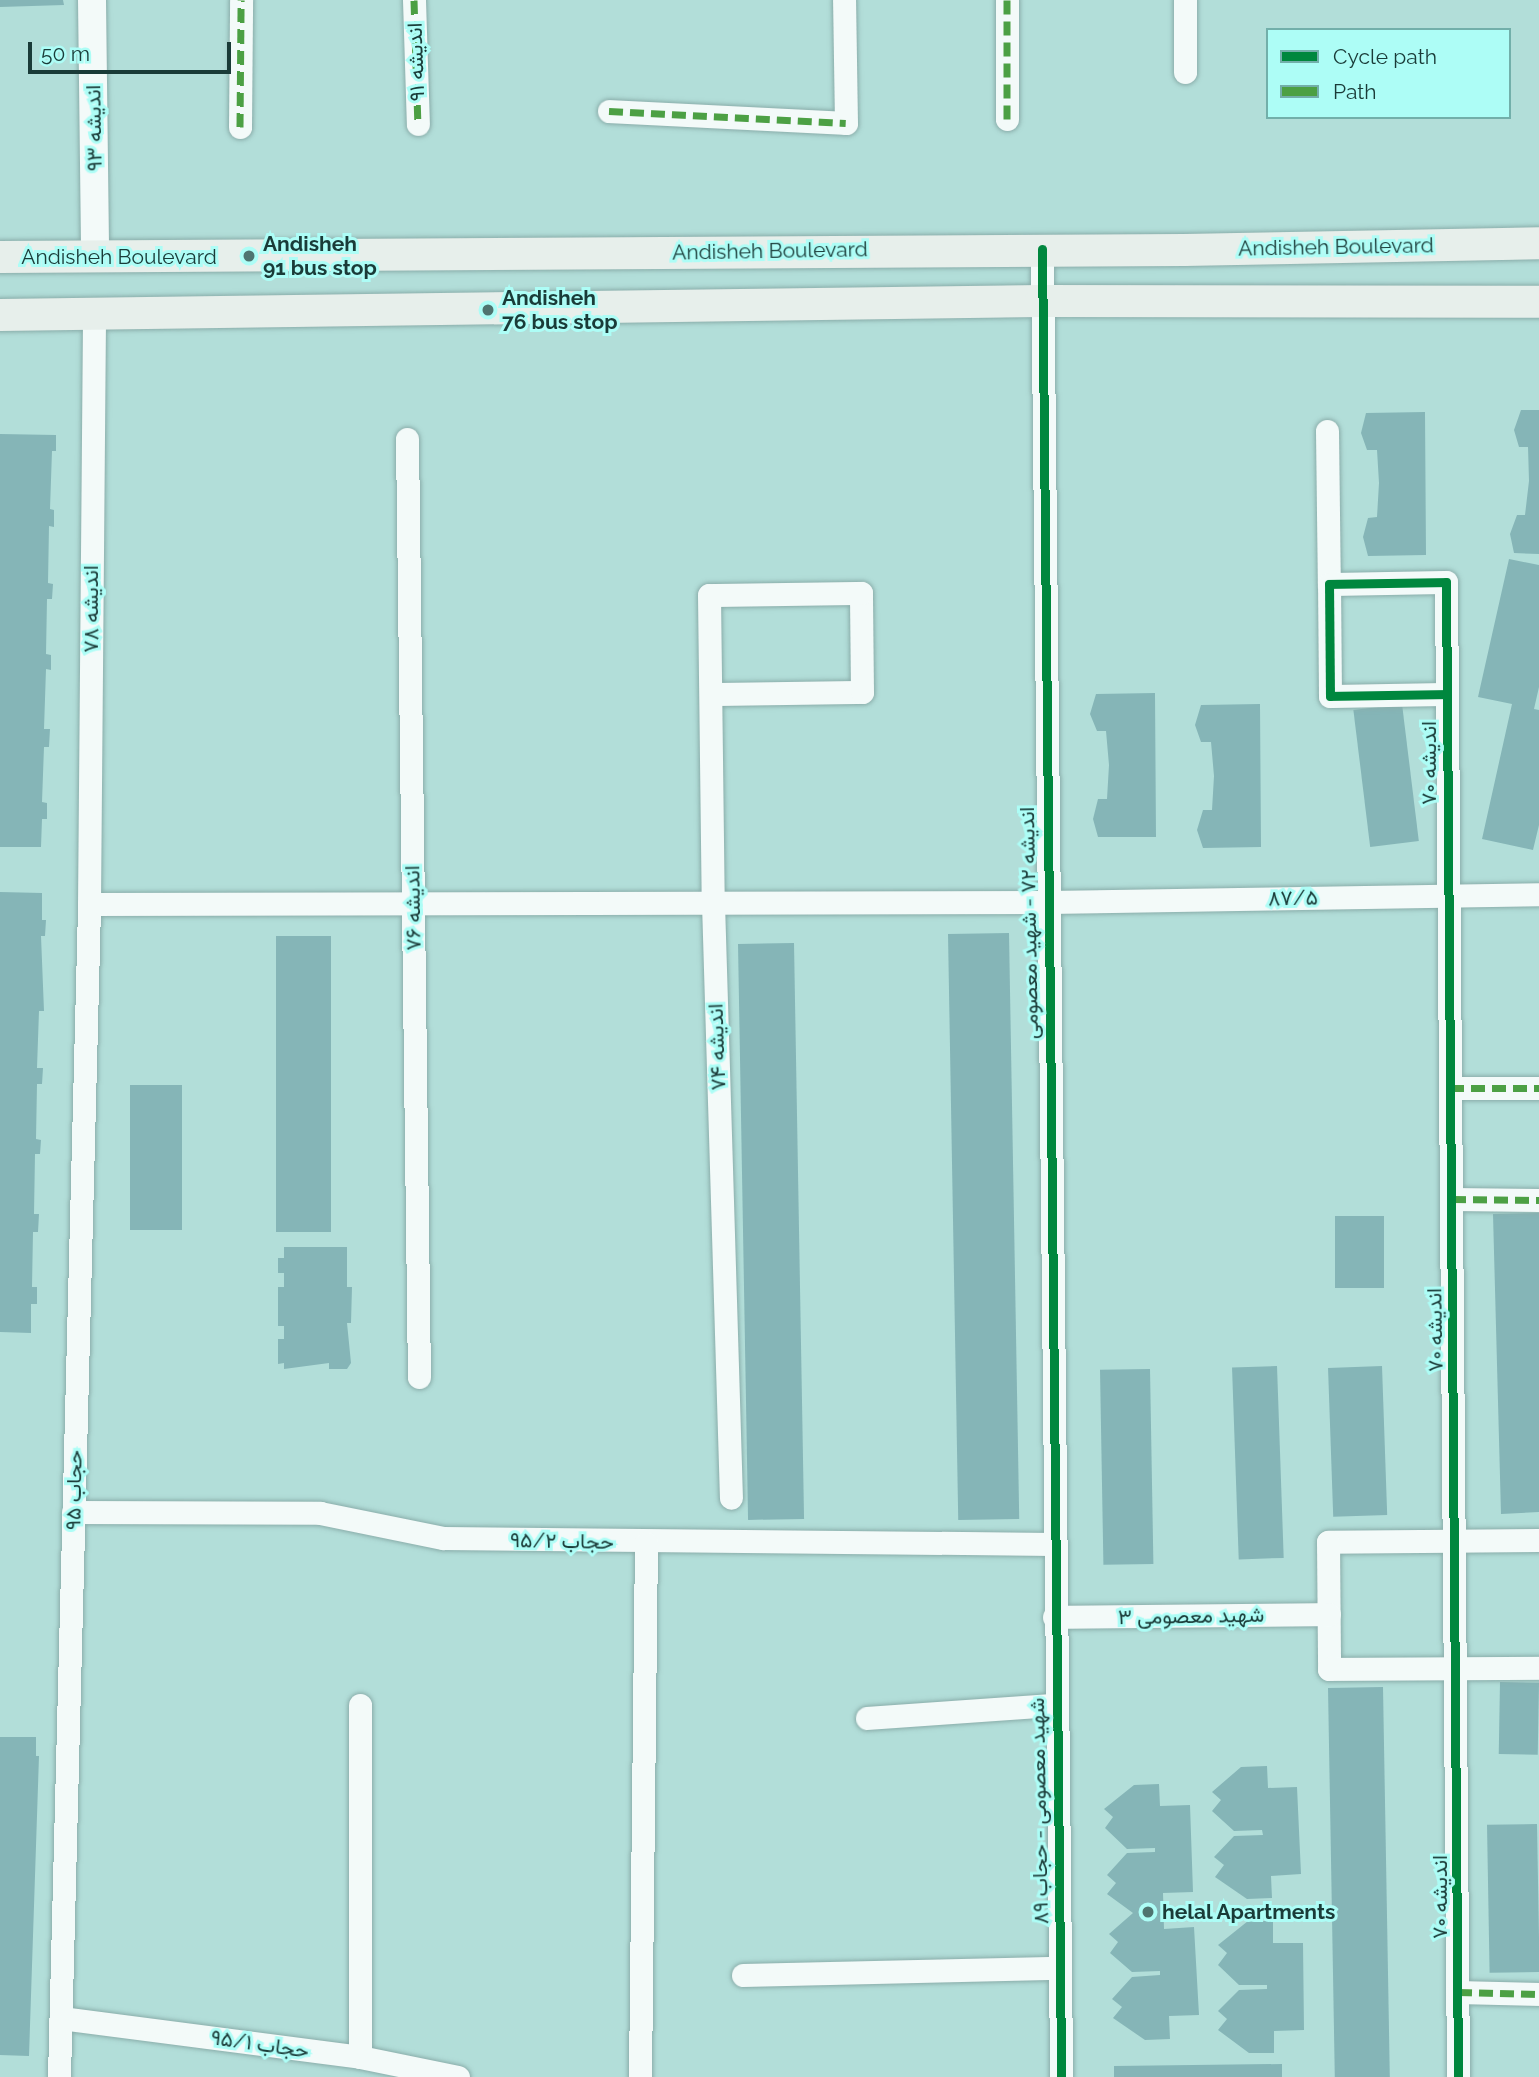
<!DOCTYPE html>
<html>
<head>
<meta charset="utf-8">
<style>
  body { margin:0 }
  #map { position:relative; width:1539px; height:2077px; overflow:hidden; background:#b2ded9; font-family:Raleway,Vazirmatn,sans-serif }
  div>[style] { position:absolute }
  .building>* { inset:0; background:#85b5b7; transform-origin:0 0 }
  .roads { filter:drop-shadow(0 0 2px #8aadaa) drop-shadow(0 0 2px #8aadaa) }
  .minor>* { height:23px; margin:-11.5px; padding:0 11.5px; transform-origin:11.5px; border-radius:11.5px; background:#f3faf9 }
  .tertiary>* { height:28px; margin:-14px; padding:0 14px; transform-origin:14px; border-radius:14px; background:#f3faf9 }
  .secondary>* { height:32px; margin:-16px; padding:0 16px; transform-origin:16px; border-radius:16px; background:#e7efeb }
  .quiet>* { height:7px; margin-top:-3.5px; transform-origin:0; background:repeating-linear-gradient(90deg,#4ca044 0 14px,transparent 0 21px) }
  .cycleway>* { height:9px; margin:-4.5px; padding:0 4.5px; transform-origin:4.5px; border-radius:4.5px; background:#00873e }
  .dots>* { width:19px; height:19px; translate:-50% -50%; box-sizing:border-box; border:4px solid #adfdf6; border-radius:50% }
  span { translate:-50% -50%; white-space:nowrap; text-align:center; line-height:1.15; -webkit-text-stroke:6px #adfdf6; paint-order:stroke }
  .street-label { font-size:21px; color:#1a3b38 }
  .poi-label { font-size:21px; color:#1a3b38; font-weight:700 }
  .left { translate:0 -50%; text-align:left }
  .legend { position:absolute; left:1266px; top:28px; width:245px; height:91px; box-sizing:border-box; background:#adfdf6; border:2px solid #72afaa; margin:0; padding:9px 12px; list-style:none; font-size:21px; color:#1a3b38 }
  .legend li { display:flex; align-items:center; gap:14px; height:35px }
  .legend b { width:35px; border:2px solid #72afaa }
  .scale { position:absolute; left:28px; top:42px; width:203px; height:32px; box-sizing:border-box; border:4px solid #1a3b38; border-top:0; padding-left:9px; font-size:21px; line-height:24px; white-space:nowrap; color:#1a3b38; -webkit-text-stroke:5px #adfdf6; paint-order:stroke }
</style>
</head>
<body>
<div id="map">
  <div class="building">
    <i style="clip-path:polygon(0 0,63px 0,64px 5px,0 7px)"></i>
    <i style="clip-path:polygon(1521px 410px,1539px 410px,1539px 554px,1514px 553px,1510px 534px,1517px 515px,1525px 515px,1529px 481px,1528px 447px,1519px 447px,1514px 430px)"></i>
    <i style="clip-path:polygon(1425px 412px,1426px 555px,1368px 556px,1363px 537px,1368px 518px,1377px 517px,1379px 483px,1377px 450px,1367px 450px,1361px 433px,1366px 413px)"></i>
    <i style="clip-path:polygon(0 434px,56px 435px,56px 451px,52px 451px,50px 509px,54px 510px,54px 527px,49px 526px,48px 583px,53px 584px,52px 599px,47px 599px,46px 654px,51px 655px,51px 670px,46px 669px,44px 729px,50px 729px,49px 747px,44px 747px,42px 802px,47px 803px,47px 819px,42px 819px,41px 847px,0 847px)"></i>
    <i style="clip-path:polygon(1509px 559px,1539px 565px,1539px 687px,1534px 709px,1539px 710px,1539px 825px,1533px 850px,1482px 839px,1512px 704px,1478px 697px)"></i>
    <i style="clip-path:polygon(1155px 693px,1156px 837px,1098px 837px,1093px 819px,1098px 799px,1107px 799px,1109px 765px,1106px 731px,1097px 731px,1090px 714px,1096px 694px)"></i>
    <i style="clip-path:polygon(1260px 704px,1261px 847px,1203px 848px,1197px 830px,1203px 810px,1212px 810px,1214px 776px,1211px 742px,1201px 742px,1195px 725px,1201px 705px)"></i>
    <i style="left:1402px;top:704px;width:138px;height:49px;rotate:83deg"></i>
    <i style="clip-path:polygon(0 892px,42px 893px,42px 920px,46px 920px,45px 936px,41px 936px,44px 1011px,39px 1011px,37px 1068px,43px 1068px,42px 1084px,37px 1084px,36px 1139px,41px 1140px,40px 1154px,35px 1154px,34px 1214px,39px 1214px,38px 1232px,33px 1232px,32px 1287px,37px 1287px,37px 1304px,31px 1304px,31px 1333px,0 1332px)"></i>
    <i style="left:1009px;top:933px;width:586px;height:61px;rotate:89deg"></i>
    <i style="left:276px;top:936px;width:55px;height:296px"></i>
    <i style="left:794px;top:943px;width:576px;height:56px;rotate:89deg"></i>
    <i style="left:182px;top:1085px;width:145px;height:52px;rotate:90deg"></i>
    <i style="clip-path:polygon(1539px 1213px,1539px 1512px,1501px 1514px,1493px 1214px)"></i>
    <i style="left:1335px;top:1216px;width:49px;height:72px"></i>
    <i style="clip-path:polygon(284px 1247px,347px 1247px,347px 1287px,352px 1287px,351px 1323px,347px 1323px,351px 1363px,347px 1369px,329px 1369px,329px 1363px,284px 1369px,284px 1363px,278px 1364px,278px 1339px,284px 1339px,284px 1326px,278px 1326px,278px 1287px,284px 1287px,284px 1273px,278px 1273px,278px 1258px,284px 1258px)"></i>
    <i style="left:1277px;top:1366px;width:192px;height:45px;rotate:88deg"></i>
    <i style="left:1382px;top:1366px;width:149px;height:54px;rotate:88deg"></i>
    <i style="left:1150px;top:1369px;width:195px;height:50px;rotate:89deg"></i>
    <i style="left:1500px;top:1682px;width:39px;height:72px;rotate:1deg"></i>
    <i style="left:1383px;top:1687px;width:390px;height:55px;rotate:89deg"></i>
    <i style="clip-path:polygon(0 1737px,36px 1737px,36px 1756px,39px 1756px,29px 2056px,0 2055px)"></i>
    <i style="clip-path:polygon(1267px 1766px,1268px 1788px,1297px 1787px,1301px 1874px,1271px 1876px,1272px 1898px,1247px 1899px,1215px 1877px,1224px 1865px,1214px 1857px,1234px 1836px,1263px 1835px,1262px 1830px,1234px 1831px,1212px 1811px,1221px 1800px,1212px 1792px,1241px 1767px)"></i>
    <i style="clip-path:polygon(1159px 1784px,1160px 1806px,1190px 1805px,1193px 1892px,1163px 1893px,1164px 1929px,1194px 1927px,1199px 2015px,1169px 2016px,1170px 2039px,1145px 2040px,1113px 2018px,1122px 2007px,1112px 1999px,1132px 1977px,1160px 1975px,1160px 1971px,1132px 1972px,1110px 1953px,1118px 1942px,1109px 1934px,1133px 1913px,1107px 1894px,1116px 1883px,1107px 1875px,1127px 1853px,1155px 1852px,1155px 1848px,1127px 1849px,1105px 1828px,1113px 1817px,1104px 1809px,1134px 1785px)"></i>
    <i style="left:1537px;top:1824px;width:148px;height:50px;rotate:89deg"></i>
    <i style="clip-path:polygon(1248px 1921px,1273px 1921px,1273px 1943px,1303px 1943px,1304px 2030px,1274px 2031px,1274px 2053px,1249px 2053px,1218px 2030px,1227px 2019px,1218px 2011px,1239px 1990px,1267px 1989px,1267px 1985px,1239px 1985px,1218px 1965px,1227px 1953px,1218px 1945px)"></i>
    <i style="clip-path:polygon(1282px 2064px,1282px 2077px,1114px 2077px,1114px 2066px)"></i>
  </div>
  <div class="roads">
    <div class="minor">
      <i style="left:414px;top:0;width:124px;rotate:88.2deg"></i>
      <i style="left:1007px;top:0;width:119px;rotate:90deg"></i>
      <i style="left:1185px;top:72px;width:72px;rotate:-90deg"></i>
      <i style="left:609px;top:111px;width:237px;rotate:2.9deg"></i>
      <i style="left:846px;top:123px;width:123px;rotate:-90.9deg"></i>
      <i style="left:240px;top:127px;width:127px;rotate:-89.5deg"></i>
      <i style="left:1042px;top:249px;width:1828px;rotate:89.4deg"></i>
      <i style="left:1327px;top:431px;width:153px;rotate:89.3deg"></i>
      <i style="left:407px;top:439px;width:938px;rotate:89.27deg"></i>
      <i style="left:711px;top:694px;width:151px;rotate:-0.8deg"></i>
      <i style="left:862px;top:692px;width:99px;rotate:-90.6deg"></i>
      <i style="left:861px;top:593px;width:152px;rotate:179.2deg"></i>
      <i style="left:709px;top:595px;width:308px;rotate:89.3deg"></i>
      <i style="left:713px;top:903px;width:595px;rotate:88.27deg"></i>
      <i style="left:1446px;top:694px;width:116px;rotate:179deg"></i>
      <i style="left:1330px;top:696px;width:112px;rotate:-90.5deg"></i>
      <i style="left:1329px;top:584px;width:117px;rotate:-1deg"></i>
      <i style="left:1446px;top:582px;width:1495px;rotate:89.54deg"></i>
      <i style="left:89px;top:904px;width:958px;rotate:-0.12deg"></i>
      <i style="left:1047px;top:902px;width:492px;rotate:-0.9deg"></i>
      <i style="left:1450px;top:1088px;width:89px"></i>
      <i style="left:1452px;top:1199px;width:87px;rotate:0.7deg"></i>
      <i style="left:73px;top:1512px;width:247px;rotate:0.2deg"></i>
      <i style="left:320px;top:1513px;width:126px;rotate:11.5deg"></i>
      <i style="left:443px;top:1538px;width:610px;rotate:0.56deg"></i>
      <i style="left:1539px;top:1540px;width:211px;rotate:179.5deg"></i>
      <i style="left:1328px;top:1542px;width:127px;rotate:89.5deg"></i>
      <i style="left:1329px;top:1669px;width:210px;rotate:-0.3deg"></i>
      <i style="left:1054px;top:1617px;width:275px;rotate:-0.6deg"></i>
      <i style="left:867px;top:1718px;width:188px;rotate:-4deg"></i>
      <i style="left:743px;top:1975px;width:316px;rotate:-1.3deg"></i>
      <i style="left:1458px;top:1992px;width:81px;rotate:1.4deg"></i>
      <i style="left:61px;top:2018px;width:302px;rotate:7.4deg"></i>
      <i style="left:360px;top:2057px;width:100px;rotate:11.5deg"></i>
      <i style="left:360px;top:2057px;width:352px;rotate:-90deg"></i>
      <i style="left:59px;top:2077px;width:1173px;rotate:-88.53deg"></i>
      <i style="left:89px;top:904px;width:590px;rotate:-89.51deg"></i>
      <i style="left:640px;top:2077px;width:534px;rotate:-89.36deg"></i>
    </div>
    <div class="tertiary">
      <i style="left:92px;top:0;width:257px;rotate:89.3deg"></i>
    </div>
    <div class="secondary">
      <i style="left:0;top:257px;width:1184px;rotate:-0.34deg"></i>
      <i style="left:1184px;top:250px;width:355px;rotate:-1.1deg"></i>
      <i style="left:0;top:315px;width:1041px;rotate:-0.77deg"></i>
      <i style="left:1041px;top:301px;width:498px;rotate:0.1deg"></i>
    </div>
  </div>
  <div class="quiet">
    <i style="left:414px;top:0;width:124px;rotate:88.2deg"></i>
    <i style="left:1007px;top:0;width:119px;rotate:90deg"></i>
    <i style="left:609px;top:111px;width:237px;rotate:2.9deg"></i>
    <i style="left:240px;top:127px;width:127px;rotate:-89.5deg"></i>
    <i style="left:1450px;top:1088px;width:89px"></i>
    <i style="left:1452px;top:1199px;width:87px;rotate:0.7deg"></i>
    <i style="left:1458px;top:1992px;width:81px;rotate:1.4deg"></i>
  </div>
  <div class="cycleway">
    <i style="left:1042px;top:249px;width:1828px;rotate:89.4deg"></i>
    <i style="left:1446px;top:694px;width:116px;rotate:179deg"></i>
    <i style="left:1330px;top:696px;width:112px;rotate:-90.5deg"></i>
    <i style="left:1329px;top:584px;width:117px;rotate:-1deg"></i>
    <i style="left:1446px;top:582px;width:1495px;rotate:89.54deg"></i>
  </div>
  <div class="dots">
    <i style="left:249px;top:256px;background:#4f7470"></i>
    <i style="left:488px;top:310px;background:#4f7470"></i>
    <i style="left:1148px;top:1912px;background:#4f7470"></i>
  </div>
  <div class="street-label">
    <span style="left:416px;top:62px;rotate:-92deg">اندیشه ۹۱</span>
    <span style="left:94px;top:128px;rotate:-91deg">اندیشه ۹۳</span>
    <span style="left:1336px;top:247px;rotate:-1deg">Andisheh Boulevard</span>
    <span style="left:770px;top:251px;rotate:-1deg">Andisheh Boulevard</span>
    <span style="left:119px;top:257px">Andisheh Boulevard</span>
    <span style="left:91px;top:609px;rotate:-90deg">اندیشه ۷۸</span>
    <span style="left:1429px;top:763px;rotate:-90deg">اندیشه ۷۰</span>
    <span style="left:1293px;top:898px;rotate:-1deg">۸۷/۵</span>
    <span style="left:413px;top:908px;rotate:-91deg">اندیشه ۷۶</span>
    <span style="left:1029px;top:923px;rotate:-91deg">اندیشه ۷۲ - شهید معصومی</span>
    <span style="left:717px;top:1047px;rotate:-92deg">اندیشه ۷۴</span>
    <span style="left:1435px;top:1330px;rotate:-91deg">اندیشه ۷۰</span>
    <span style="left:74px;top:1490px;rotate:-89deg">حجاب ۹۵</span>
    <span style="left:562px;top:1541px;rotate:1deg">حجاب ۹۵/۲</span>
    <span style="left:1191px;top:1616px;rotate:-1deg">شهید معصومی ۳</span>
    <span style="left:1039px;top:1811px;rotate:-91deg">شهید معصومی - حجاب ۸۹</span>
    <span style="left:1440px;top:1897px;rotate:-90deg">اندیشه ۷۰</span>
    <span style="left:260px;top:2044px;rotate:8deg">حجاب ۹۵/۱</span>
  </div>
  <div class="poi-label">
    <span class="left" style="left:263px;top:256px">Andisheh<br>91 bus stop</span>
    <span class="left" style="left:502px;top:310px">Andisheh<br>76 bus stop</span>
    <span class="left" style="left:1162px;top:1912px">helal Apartments</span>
  </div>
  <ul class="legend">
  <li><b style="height:9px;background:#00873e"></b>Cycle path</li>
  <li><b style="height:9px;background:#4ca044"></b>Path</li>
  </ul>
  <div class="scale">50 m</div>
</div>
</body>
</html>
